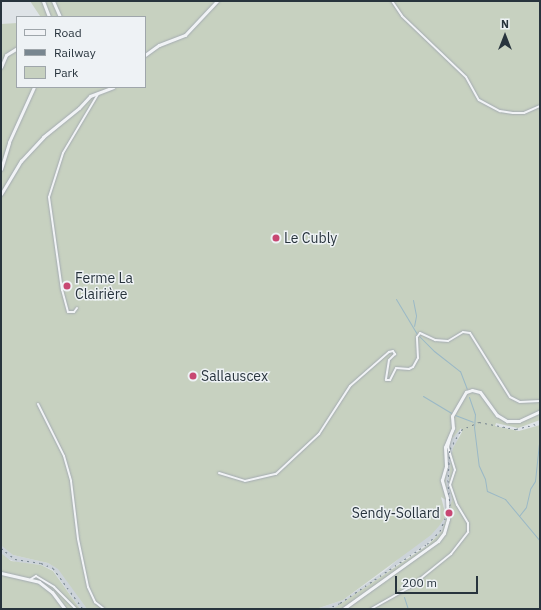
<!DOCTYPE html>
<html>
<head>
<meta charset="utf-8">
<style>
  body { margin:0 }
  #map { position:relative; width:541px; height:610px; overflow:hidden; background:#dee3e7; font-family:"IBM Plex Sans",sans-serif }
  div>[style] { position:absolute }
  .built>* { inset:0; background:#ccd3d9 }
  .green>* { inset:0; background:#c7d1c0 }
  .stream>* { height:1px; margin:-0.5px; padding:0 0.5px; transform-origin:0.5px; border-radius:0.5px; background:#9ab8c6 }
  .roads { filter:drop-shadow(0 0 1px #a4abb1) drop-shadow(0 0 1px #a4abb1) }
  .minor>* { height:2px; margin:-1px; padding:0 1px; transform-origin:1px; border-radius:1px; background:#f1f3f6 }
  .tertiary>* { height:3px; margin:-1.5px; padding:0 1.5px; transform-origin:1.5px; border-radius:1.5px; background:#f1f3f6 }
  .rail>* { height:1px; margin-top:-0.5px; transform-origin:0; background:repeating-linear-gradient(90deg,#788690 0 2px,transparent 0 6px) }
  .dots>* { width:11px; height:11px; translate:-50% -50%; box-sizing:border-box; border:2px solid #eef2f5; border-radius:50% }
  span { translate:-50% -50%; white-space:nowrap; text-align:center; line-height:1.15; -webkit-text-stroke:3px #eef2f5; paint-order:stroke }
  .poi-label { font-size:14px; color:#28343d }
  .left { translate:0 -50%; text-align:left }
  .right { translate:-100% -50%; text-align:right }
  .frame { position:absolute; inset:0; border:2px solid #28343d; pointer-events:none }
  .legend { position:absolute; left:16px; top:16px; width:130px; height:72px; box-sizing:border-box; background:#eef2f5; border:1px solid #9fa6ab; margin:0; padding:5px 7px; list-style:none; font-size:12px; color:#28343d }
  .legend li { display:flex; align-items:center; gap:8px; height:20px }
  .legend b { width:20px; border:1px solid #9fa6ab }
  .north { position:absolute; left:485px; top:16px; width:40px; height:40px; -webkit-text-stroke:3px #eef2f5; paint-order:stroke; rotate:0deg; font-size:11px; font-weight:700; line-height:16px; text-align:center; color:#28343d }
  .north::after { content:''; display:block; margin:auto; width:14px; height:18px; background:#28343d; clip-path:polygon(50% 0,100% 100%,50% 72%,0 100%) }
  .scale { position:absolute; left:395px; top:576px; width:83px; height:18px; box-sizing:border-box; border:2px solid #28343d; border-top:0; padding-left:5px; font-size:12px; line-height:14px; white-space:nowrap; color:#28343d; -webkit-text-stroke:3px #eef2f5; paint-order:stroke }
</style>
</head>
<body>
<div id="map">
  <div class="built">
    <i style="clip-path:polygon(461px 427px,451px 465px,449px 481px,452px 500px,446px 523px,439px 535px,335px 609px,316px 609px,343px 600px,386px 570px,446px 516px,449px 502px,446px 481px,448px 452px,452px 439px)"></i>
    <i style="clip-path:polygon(1px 541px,13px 555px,48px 563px,59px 569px,87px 609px,80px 609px,53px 570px,41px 565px,16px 562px,6px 558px,1px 553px)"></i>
  </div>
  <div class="green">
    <i style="clip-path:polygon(30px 1px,540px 1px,540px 420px,518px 428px,496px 423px,495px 426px,519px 431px,540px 425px,540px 609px,333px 609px,428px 545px,442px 531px,452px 500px,449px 481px,451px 458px,453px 448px,462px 432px,461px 428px,452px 439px,448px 452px,446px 481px,449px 502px,441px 497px,446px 516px,439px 526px,431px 535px,343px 600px,316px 609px,87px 609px,58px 569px,48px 563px,13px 555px,2px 546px,1px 24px,17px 23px,17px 87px,145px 87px,145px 17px,37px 17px,40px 16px)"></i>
    <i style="clip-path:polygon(1px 553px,11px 561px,41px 565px,53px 571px,80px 609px,1px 609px)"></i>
  </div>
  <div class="stream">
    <i style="left:396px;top:299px;width:41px;rotate:59deg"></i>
    <i style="left:413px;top:300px;width:16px;rotate:79deg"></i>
    <i style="left:416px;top:316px;width:10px;rotate:101deg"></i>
    <i style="left:419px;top:336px;width:21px;rotate:45deg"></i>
    <i style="left:434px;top:351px;width:33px;rotate:38deg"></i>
    <i style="left:460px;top:371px;width:19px;rotate:69deg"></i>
    <i style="left:423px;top:396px;width:33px;rotate:31deg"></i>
    <i style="left:469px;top:397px;width:18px;rotate:71deg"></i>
    <i style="left:475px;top:414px;width:13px;rotate:94deg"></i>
    <i style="left:474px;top:427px;width:39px;rotate:83deg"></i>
    <i style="left:479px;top:466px;width:14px;rotate:65deg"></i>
    <i style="left:485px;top:479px;width:12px;rotate:81deg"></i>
    <i style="left:487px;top:491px;width:20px;rotate:24deg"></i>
    <i style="left:505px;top:499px;width:55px;rotate:50.2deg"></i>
    <i style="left:455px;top:415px;width:19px;rotate:21deg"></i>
    <i style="left:519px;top:516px;width:11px;rotate:-52deg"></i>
    <i style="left:526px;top:507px;width:18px;rotate:-77deg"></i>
    <i style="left:530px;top:489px;width:9px;rotate:-58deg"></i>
    <i style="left:535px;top:481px;width:37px;rotate:-84deg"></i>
    <i style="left:404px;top:597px;width:13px;rotate:72deg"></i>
  </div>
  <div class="roads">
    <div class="minor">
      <i style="left:392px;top:1px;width:18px;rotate:56deg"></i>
      <i style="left:402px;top:16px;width:88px;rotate:43.6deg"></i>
      <i style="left:466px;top:77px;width:26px;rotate:61deg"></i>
      <i style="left:479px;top:100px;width:24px;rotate:28deg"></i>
      <i style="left:500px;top:111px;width:13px;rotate:9deg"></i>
      <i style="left:513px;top:113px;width:11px"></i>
      <i style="left:524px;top:113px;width:17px;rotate:-24deg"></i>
      <i style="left:77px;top:308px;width:5px;rotate:127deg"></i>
      <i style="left:74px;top:312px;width:6px;rotate:180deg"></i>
      <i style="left:68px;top:312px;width:23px;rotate:-105deg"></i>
      <i style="left:62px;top:290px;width:94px;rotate:-98deg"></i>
      <i style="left:49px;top:197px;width:46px;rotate:-72.3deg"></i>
      <i style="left:63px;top:153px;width:69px;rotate:-59.3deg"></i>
      <i style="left:38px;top:404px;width:58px;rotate:63.4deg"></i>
      <i style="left:64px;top:456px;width:26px;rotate:74deg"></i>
      <i style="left:71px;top:481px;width:58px;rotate:83.1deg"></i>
      <i style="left:78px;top:539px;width:49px;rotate:78.2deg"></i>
      <i style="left:88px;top:587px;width:17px;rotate:65deg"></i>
      <i style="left:95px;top:602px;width:11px;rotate:38deg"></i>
      <i style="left:219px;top:473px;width:27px;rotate:17deg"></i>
      <i style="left:245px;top:481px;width:32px;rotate:-13deg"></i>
      <i style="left:276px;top:474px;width:59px;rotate:-42.9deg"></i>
      <i style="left:319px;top:434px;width:57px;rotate:-57.1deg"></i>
      <i style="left:350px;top:386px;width:52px;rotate:-41.1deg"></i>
      <i style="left:389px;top:352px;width:4px;rotate:-14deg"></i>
      <i style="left:393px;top:351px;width:4px;rotate:56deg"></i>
      <i style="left:395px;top:354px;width:8px;rotate:135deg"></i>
      <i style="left:389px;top:360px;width:20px;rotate:99deg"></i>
      <i style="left:386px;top:380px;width:4px"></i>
      <i style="left:390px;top:380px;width:13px;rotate:-63deg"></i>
      <i style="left:396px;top:368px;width:13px;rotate:4deg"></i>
      <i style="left:409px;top:369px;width:4px;rotate:-27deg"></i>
      <i style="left:413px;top:367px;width:10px;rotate:-61deg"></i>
      <i style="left:418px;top:358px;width:21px;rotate:-93deg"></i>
      <i style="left:417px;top:337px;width:5px;rotate:-53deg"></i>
      <i style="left:420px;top:333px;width:17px;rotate:25deg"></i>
      <i style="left:435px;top:340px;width:13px;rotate:4deg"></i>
      <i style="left:448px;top:341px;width:17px;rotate:-31deg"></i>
      <i style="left:463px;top:332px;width:7px;rotate:8deg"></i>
      <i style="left:470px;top:333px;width:75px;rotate:58deg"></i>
      <i style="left:510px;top:397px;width:11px;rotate:27deg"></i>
      <i style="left:520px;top:402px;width:20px;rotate:-3deg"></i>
      <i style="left:31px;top:579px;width:6px;rotate:-31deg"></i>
      <i style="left:36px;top:576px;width:21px;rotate:31deg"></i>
      <i style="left:54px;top:587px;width:31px;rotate:45deg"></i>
      <i style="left:371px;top:609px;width:45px;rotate:-29.4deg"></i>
      <i style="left:410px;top:587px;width:53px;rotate:-38.8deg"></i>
      <i style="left:451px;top:554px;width:28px;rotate:-52deg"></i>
      <i style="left:468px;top:532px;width:9px;rotate:-90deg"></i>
      <i style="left:468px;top:523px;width:21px;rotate:-121deg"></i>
      <i style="left:457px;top:505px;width:21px;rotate:-109deg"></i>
      <i style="left:450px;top:485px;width:16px;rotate:-72deg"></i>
      <i style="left:455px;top:470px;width:24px;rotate:-107deg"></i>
      <i style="left:448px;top:447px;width:11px;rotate:-75deg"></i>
    </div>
    <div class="tertiary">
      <i style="left:43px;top:1px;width:17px;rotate:69deg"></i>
      <i style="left:53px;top:1px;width:17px;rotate:66deg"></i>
      <i style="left:145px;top:55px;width:17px;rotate:-36deg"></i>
      <i style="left:159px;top:45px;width:28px;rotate:-21deg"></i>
      <i style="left:185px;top:35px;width:47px;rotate:-46.7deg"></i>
      <i style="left:1px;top:67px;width:13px;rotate:-67deg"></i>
      <i style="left:6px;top:55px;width:13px;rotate:-32deg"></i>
      <i style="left:1px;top:169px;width:28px;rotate:-73deg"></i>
      <i style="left:9px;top:142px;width:60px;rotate:-65.6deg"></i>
      <i style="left:1px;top:194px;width:39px;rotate:-59deg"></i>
      <i style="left:21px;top:161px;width:33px;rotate:-47deg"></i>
      <i style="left:43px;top:137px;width:46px;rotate:-38.9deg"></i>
      <i style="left:79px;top:108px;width:16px;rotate:-47deg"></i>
      <i style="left:90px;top:96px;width:25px;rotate:-21deg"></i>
      <i style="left:1px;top:573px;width:39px;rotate:13deg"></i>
      <i style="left:39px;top:582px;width:16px;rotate:38deg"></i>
      <i style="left:52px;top:592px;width:21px;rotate:53deg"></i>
      <i style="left:343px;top:609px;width:117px;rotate:-35.6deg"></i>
      <i style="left:438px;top:541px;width:10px;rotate:-53deg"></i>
      <i style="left:444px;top:533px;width:15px;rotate:-74deg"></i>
      <i style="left:448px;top:519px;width:21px;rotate:-93deg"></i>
      <i style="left:447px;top:498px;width:19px;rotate:-106deg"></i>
      <i style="left:442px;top:480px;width:15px;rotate:-74deg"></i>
      <i style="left:446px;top:466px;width:19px;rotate:-93deg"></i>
      <i style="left:445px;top:447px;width:21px;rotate:-67deg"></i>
      <i style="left:453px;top:428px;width:12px;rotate:-95deg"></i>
      <i style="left:452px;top:416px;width:28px;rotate:-60deg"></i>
      <i style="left:466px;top:392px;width:6px;rotate:-18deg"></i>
      <i style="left:472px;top:390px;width:8px;rotate:14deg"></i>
      <i style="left:480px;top:392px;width:29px;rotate:54deg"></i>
      <i style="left:497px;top:415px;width:12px;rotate:31deg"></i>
      <i style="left:507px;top:421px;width:12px"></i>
      <i style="left:519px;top:421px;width:23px;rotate:-25deg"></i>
    </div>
  </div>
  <div class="rail">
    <i style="left:1px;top:548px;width:18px;rotate:38deg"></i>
    <i style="left:15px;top:559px;width:26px;rotate:9deg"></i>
    <i style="left:41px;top:563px;width:13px;rotate:23deg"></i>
    <i style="left:53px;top:568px;width:51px;rotate:53.8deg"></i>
    <i style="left:327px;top:609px;width:14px;rotate:-25deg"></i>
    <i style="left:340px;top:603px;width:105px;rotate:-34.1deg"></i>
    <i style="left:427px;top:544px;width:18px;rotate:-45deg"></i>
    <i style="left:440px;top:531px;width:27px;rotate:-68deg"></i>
    <i style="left:450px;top:506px;width:24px;rotate:-95deg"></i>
    <i style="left:448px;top:482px;width:33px;rotate:-87deg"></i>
    <i style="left:450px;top:449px;width:22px;rotate:-60deg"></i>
    <i style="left:461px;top:430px;width:20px;rotate:-24deg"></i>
    <i style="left:479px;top:422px;width:38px;rotate:11deg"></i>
    <i style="left:516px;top:429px;width:25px;rotate:-14deg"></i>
  </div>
  <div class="dots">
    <i style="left:276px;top:238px;background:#c84772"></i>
    <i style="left:67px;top:286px;background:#c84772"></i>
    <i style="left:193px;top:376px;background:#c84772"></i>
    <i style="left:449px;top:513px;background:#c84772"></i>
  </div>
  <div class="poi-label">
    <span class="left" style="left:284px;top:238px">Le Cubly</span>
    <span class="left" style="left:75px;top:286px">Ferme La<br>Clairière</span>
    <span class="left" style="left:201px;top:376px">Sallauscex</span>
    <span class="right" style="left:440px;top:513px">Sendy-Sollard</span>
  </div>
  <div class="frame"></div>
  <ul class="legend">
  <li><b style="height:5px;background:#f1f3f6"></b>Road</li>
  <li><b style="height:5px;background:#788690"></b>Railway</li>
  <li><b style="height:11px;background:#c7d1c0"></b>Park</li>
  </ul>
  <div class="north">N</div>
  <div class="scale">200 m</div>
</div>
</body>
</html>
